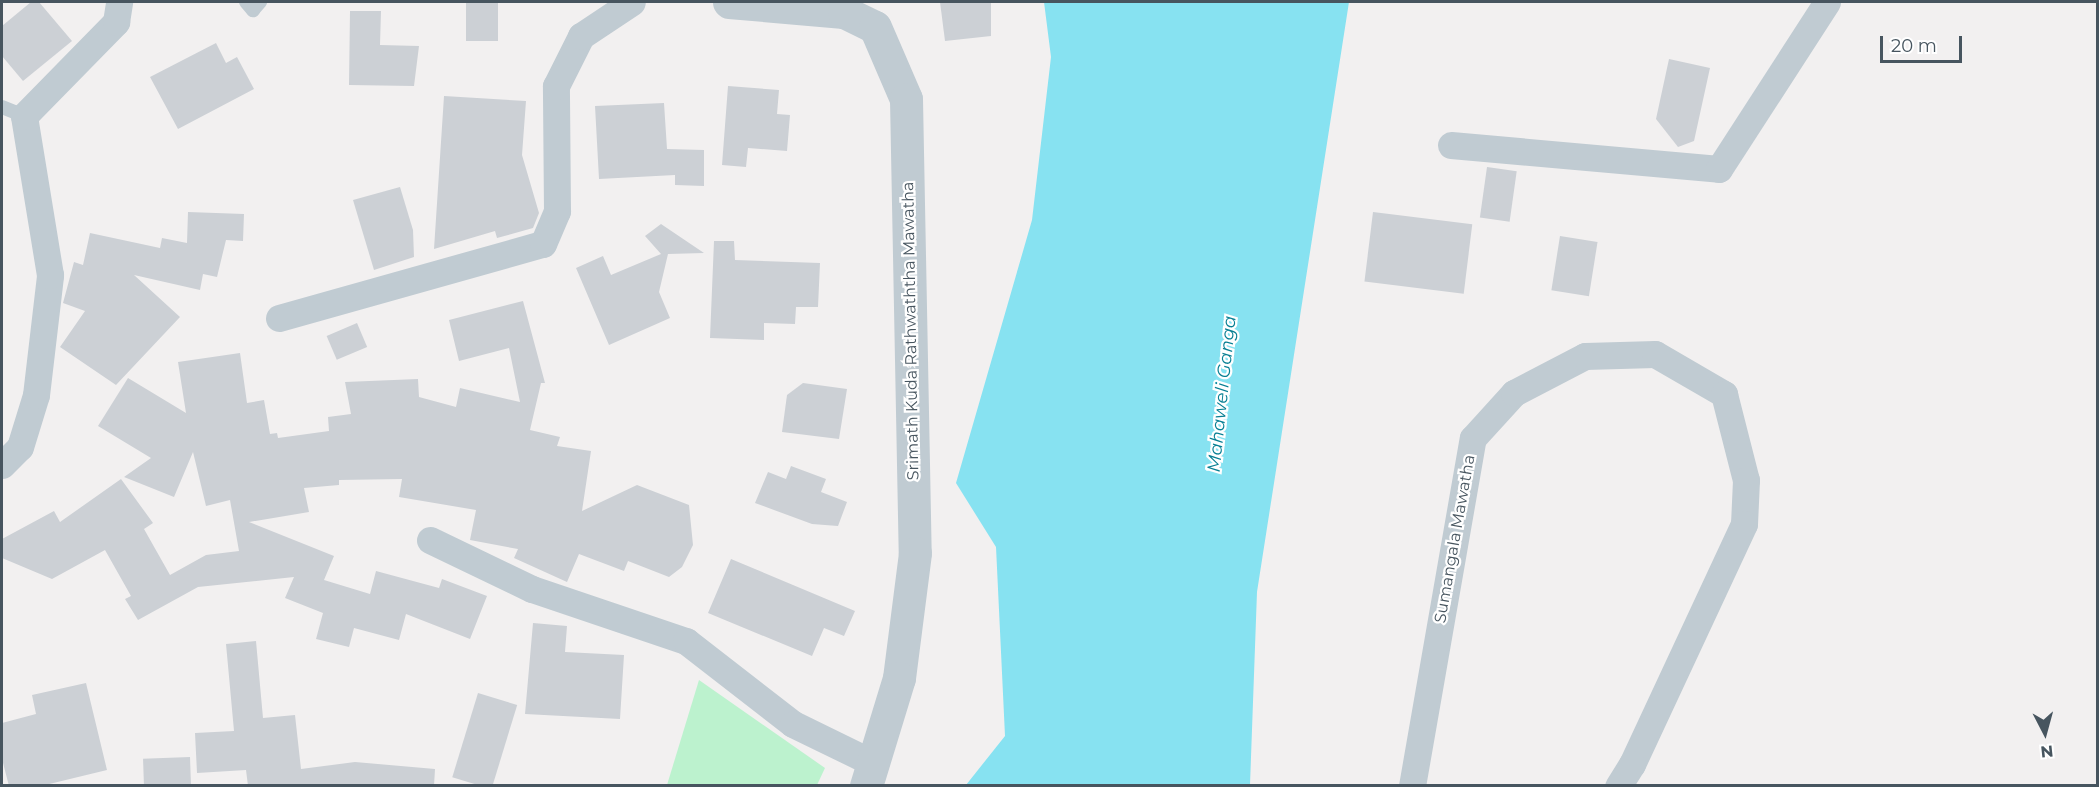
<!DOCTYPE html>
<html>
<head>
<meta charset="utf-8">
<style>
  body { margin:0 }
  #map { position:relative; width:2099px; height:787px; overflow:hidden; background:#f2f0f0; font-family:Montserrat,sans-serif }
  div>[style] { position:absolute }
  .green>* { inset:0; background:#bcf2ce }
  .water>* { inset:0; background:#87e2f1 }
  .building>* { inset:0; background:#ccd0d5; transform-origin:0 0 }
  .service>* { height:14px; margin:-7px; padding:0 7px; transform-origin:7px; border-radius:7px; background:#c0cbd2 }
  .minor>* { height:27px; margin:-13.5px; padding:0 13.5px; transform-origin:13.5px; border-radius:13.5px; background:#c0cbd2 }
  .tertiary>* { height:33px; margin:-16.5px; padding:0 16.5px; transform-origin:16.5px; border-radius:16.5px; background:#c0cbd2 }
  span { translate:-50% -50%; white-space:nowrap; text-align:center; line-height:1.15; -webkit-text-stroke:4.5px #fff; paint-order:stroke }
  .street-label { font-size:16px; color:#47555f }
  .water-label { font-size:18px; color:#077f93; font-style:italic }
  .frame { position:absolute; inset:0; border:3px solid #47555f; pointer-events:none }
  .north { position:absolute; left:2015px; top:703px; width:60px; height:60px; -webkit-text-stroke:4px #fff; paint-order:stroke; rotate:174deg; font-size:16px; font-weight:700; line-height:24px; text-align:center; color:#47555f }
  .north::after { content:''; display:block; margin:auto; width:21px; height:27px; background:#47555f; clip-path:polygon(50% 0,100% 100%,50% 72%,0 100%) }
  .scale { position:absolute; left:1880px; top:36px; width:82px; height:27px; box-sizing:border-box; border:3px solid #47555f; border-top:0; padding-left:8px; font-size:18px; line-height:21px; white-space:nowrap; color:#47555f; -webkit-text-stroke:4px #fff; paint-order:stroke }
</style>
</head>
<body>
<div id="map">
  <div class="green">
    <i style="clip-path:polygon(699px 680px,825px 768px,817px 785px,667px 785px)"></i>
  </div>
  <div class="water">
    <i style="clip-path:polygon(1044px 2px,1349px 2px,1257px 592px,1250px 785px,966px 785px,1005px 736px,996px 547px,956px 483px,1032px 220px,1051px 57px)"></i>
  </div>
  <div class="building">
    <i style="clip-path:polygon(31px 2px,39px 2px,72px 41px,23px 81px,2px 56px,2px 26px)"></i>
    <i style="left:466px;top:2px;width:32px;height:39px"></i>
    <i style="clip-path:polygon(940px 2px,991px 2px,991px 36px,945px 41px)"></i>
    <i style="clip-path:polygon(350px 11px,381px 11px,380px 45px,419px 46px,414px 86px,349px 85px)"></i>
    <i style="clip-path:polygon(216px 43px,226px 63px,237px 57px,254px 89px,178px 129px,150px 77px)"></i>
    <i style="clip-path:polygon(1669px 59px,1710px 68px,1694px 141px,1678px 147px,1656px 119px)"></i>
    <i style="clip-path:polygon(728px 86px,779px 90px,777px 114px,790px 115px,787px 151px,748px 148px,746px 167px,722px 165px)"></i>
    <i style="clip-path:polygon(444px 96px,526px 101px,522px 155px,539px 213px,533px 228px,497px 238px,495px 231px,434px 249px)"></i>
    <i style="clip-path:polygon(664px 103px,667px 149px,704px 150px,704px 186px,675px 185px,675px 175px,599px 179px,595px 106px)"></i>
    <i style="left:1487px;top:167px;width:30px;height:51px;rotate:8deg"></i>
    <i style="clip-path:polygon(400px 187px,413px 230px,414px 257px,374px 270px,353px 200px)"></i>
    <i style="clip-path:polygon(188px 212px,244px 214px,243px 241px,226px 240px,217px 277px,203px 274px,200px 290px,134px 275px,180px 317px,116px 385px,60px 347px,85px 311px,63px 303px,74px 262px,83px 265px,90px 233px,160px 248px,162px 238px,187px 243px)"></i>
    <i style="left:1373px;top:212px;width:100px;height:70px;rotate:7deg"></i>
    <i style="clip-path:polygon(661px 224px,704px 253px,668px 254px,659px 292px,670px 318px,609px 345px,576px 268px,603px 256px,611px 275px,661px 254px,645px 236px)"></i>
    <i style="left:1560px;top:236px;width:38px;height:55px;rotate:9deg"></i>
    <i style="clip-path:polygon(714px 241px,734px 241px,735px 260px,820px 263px,818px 307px,796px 307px,795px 324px,764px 323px,764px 340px,710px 338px)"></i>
    <i style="clip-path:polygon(523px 301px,545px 383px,541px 383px,530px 430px,560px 437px,557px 446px,591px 451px,582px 511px,637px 485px,689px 505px,693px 545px,682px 567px,669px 577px,628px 561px,624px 571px,579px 554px,567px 582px,514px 558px,518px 549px,470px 540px,476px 510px,399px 497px,402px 479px,339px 480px,339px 485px,304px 488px,309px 512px,249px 522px,334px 556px,324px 580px,370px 594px,376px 571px,439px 588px,442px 579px,487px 596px,470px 639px,406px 614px,399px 640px,354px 628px,349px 647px,316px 639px,323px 613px,285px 598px,294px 577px,198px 587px,138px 620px,125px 599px,131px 596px,105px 550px,52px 579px,2px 558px,2px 539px,54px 511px,60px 522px,121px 479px,153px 523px,144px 529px,170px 575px,206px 555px,239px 551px,230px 500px,206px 506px,193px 452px,174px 497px,124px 477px,151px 458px,98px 426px,128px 378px,186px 413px,178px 362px,240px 353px,247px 403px,264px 400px,270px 434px,277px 433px,278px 438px,329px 431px,328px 417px,351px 414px,345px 382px,418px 379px,419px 397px,456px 407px,460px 388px,520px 402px,509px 348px,459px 361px,449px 320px)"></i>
    <i style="left:357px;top:323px;width:26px;height:33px;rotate:67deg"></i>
    <i style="clip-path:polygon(803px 383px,847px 389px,839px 439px,782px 432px,787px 395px)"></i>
    <i style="clip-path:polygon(791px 466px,826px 479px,821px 492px,847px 502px,838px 526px,812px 524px,755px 503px,768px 472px,786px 479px)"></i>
    <i style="clip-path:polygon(731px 559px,855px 611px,844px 636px,824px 628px,812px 656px,708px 613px)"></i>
    <i style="clip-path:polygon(533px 623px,567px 626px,565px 652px,624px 655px,620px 719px,525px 714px)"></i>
    <i style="clip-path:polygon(256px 641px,263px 718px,295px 715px,301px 769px,355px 762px,435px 769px,434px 786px,248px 786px,246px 770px,197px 773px,195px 733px,234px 731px,226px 644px)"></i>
    <i style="clip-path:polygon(86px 683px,107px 770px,41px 786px,9px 786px,2px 759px,2px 723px,36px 714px,32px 695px)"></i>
    <i style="left:478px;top:693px;width:41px;height:88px;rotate:17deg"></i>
    <i style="left:190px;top:757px;width:29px;height:47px;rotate:88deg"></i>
  </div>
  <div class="service">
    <i style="left:246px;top:2px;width:11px;rotate:49deg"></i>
    <i style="left:253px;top:10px;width:11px;rotate:-49deg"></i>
    <i style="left:2px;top:107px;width:24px;rotate:22deg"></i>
  </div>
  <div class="minor">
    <i style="left:1451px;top:145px;width:269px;rotate:5.1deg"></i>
    <i style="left:1719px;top:169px;width:199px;rotate:-57.1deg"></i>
    <i style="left:279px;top:318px;width:274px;rotate:-15.7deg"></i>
    <i style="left:543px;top:244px;width:36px;rotate:-67deg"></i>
    <i style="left:557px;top:211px;width:125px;rotate:-90.5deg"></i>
    <i style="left:556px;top:86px;width:56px;rotate:-63.4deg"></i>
    <i style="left:581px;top:36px;width:61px;rotate:-33.7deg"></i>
    <i style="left:2px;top:465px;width:25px;rotate:-45deg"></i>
    <i style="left:20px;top:447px;width:54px;rotate:-72.9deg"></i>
    <i style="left:36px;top:395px;width:121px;rotate:-83.3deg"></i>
    <i style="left:50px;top:275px;width:161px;rotate:-99.3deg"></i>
    <i style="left:24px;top:116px;width:132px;rotate:-45.6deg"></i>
    <i style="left:116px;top:22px;width:20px;rotate:-81deg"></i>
    <i style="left:430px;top:540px;width:113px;rotate:25.7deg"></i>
    <i style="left:532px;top:589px;width:163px;rotate:18.7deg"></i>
    <i style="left:686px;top:641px;width:135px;rotate:37.8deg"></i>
    <i style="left:793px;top:724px;width:87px;rotate:26deg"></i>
    <i style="left:1412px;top:786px;width:353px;rotate:-80.1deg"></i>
    <i style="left:1473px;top:438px;width:61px;rotate:-47.7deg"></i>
    <i style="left:1514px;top:393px;width:80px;rotate:-27.5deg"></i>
    <i style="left:1585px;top:356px;width:70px;rotate:-1.6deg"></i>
    <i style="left:1655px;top:354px;width:80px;rotate:30.1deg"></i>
    <i style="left:1724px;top:394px;width:89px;rotate:75.7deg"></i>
    <i style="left:1746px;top:480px;width:44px;rotate:92.6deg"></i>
    <i style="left:1744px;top:524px;width:265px;rotate:115deg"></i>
    <i style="left:1632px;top:764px;width:26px;rotate:122deg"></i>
  </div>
  <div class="tertiary">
    <i style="left:729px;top:2px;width:115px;rotate:5deg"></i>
    <i style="left:844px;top:12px;width:34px;rotate:26deg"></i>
    <i style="left:875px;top:27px;width:78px;rotate:66.7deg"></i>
    <i style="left:906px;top:99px;width:454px;rotate:88.9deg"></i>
    <i style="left:915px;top:553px;width:126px;rotate:97.3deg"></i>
    <i style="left:899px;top:678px;width:113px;rotate:107deg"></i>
  </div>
  <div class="street-label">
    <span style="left:911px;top:331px;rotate:-91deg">Srimath Kuda Rathwaththa Mawatha</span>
    <span style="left:1455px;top:539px;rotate:-80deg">Sumangala Mawatha</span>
  </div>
  <div class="water-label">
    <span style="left:1222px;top:394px;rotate:-84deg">Mahaweli Ganga</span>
  </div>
  <div class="frame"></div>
  <div class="north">N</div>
  <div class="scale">20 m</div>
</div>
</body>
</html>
